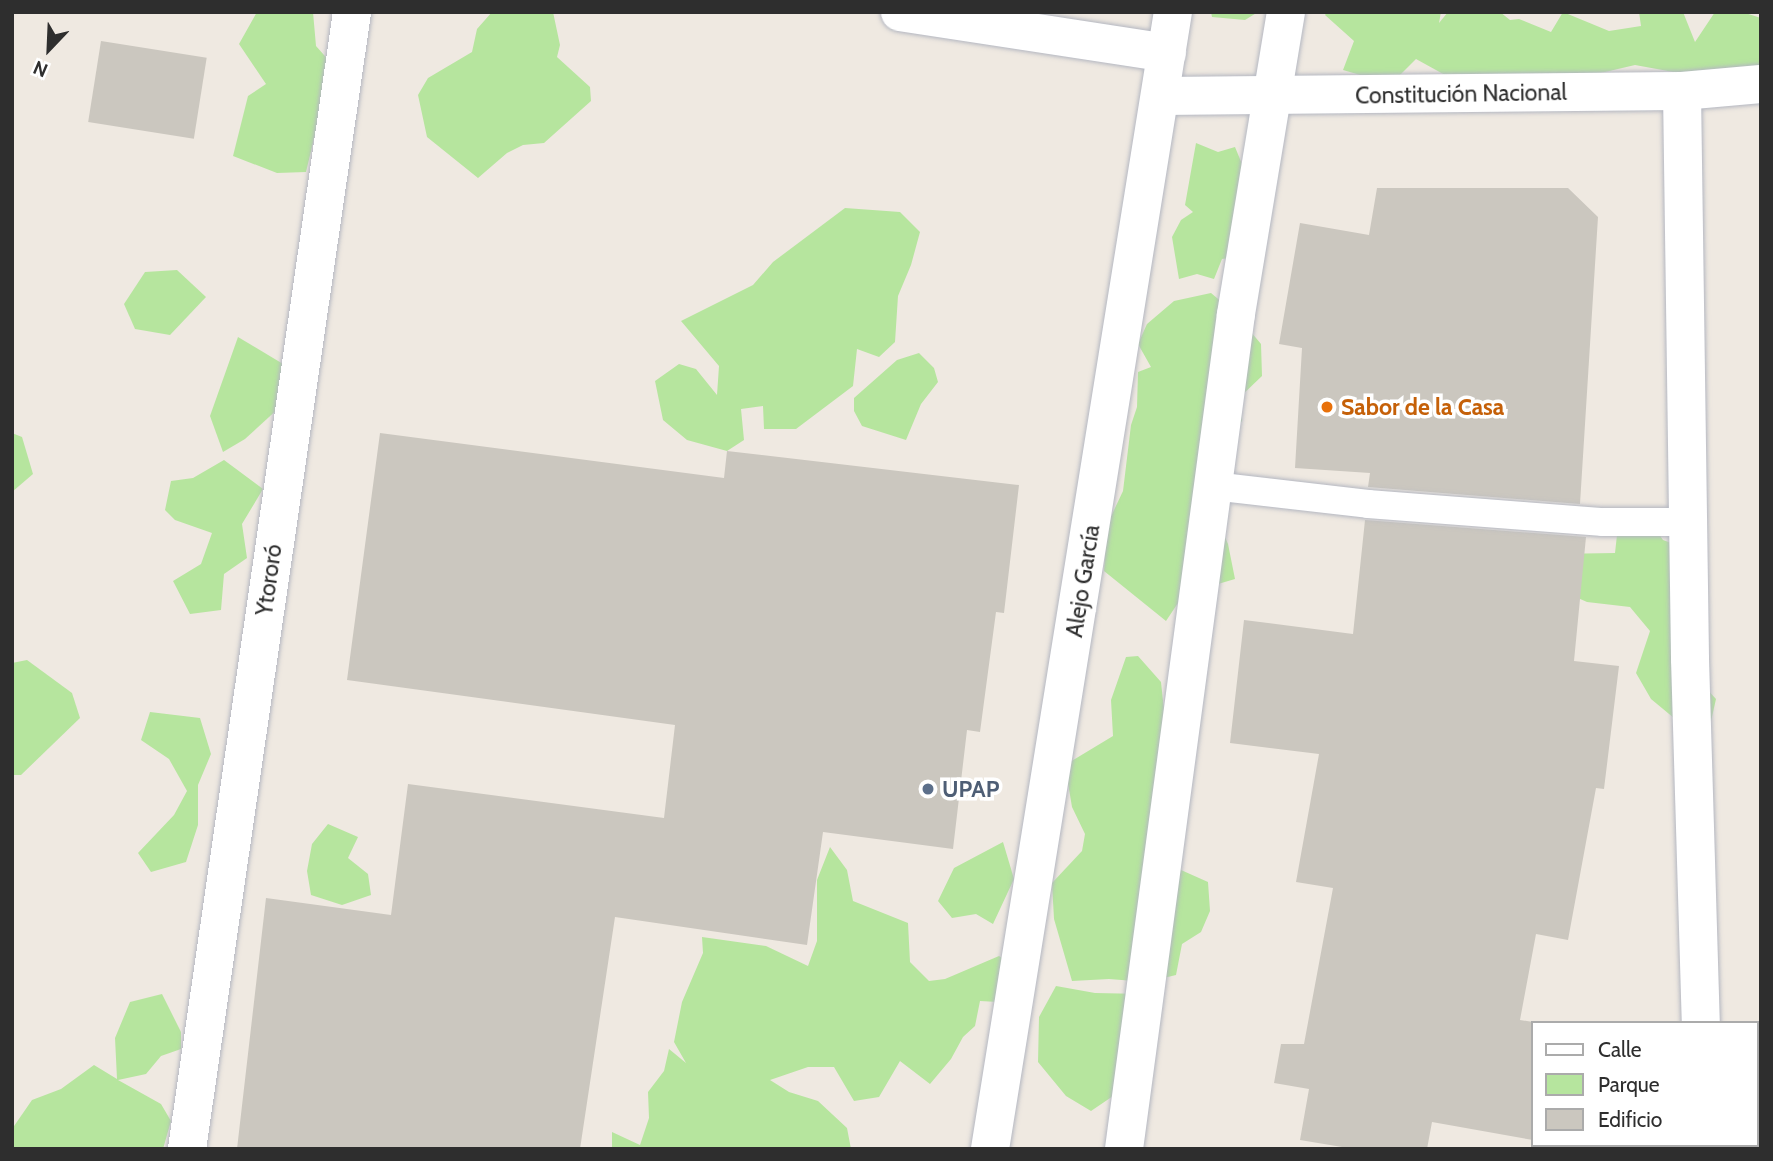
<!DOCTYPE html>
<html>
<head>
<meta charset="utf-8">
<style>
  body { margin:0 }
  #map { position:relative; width:1773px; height:1161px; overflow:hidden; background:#efe9e1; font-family:Cabin,sans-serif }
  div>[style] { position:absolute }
  .green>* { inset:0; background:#b6e59e }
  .building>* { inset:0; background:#cbc7bf; transform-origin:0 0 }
  .roads { filter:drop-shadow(0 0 2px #b4b7c1) drop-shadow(0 0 2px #b4b7c1) }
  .service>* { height:28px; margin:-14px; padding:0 14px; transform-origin:14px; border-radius:14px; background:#fff }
  .minor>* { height:38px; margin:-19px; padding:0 19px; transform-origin:19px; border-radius:19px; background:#fff }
  .tertiary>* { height:38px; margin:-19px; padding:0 19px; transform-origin:19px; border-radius:19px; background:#fff }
  .dots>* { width:19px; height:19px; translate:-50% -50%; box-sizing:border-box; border:4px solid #fff; border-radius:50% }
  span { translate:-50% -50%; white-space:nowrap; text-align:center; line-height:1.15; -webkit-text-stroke:7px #fff; paint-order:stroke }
  .street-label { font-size:23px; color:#2e2e2e }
  .food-label { font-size:23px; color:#c56008; font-weight:700 }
  .left { translate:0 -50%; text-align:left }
  .service-label { font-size:23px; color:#4e5e75; font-weight:700 }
  .frame { position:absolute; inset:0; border:14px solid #2e2e2e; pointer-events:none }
  .legend { position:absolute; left:1531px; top:1021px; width:228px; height:126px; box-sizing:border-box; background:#fff; border:2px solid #ababab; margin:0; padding:9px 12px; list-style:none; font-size:21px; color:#2e2e2e }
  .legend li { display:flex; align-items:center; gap:14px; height:35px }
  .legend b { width:35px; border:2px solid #ababab }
  .north { position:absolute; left:14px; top:14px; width:70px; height:70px; -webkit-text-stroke:5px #fff; paint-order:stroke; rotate:203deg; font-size:19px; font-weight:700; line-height:28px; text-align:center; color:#2e2e2e }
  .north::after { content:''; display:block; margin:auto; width:24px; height:32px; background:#2e2e2e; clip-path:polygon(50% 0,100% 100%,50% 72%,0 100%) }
</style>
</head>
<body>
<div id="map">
  <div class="green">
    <i style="clip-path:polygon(257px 12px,313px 12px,316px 46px,332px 64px,306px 172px,277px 173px,233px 156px,248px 96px,266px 84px,239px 44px)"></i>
    <i style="clip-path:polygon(492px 12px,553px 12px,560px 45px,557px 57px,590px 87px,591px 101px,544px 143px,523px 145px,507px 153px,478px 178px,427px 137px,418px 95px,428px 78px,472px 52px,477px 29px)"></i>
    <i style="clip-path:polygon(1211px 12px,1258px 12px,1245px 20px,1212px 17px)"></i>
    <i style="clip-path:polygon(1327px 12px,1441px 12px,1439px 23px,1448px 12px,1500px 12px,1510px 20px,1519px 19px,1551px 32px,1563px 12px,1609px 31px,1641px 26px,1639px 12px,1683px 12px,1695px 42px,1715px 12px,1742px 12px,1761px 18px,1761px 88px,1635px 65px,1588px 76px,1445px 75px,1416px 59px,1391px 84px,1343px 70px,1354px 41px,1325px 15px)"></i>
    <i style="clip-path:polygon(1196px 143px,1218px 152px,1235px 147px,1242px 164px,1257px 254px,1222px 259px,1214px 279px,1197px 274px,1179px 279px,1172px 237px,1181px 220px,1193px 212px,1185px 205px)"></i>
    <i style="clip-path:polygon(845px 208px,900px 212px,920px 232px,911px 265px,898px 296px,895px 342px,879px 357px,857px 349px,853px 386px,796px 429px,764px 429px,763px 406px,741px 409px,744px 440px,727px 451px,687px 440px,663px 420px,655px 381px,679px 364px,696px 369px,717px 395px,719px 366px,681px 321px,753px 285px,773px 262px)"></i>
    <i style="clip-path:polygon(177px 270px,206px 297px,170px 335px,135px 329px,124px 304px,145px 272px)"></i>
    <i style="clip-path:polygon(1211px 293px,1236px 314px,1261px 344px,1262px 376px,1239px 398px,1242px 421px,1214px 455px,1208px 498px,1228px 544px,1235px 579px,1184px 594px,1166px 621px,1104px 571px,1107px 525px,1123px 491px,1131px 425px,1137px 407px,1138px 372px,1151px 367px,1138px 344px,1147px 324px,1174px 301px)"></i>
    <i style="clip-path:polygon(238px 337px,298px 373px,280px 407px,245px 439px,223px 452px,210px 416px)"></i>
    <i style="clip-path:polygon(919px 353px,934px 368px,938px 382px,921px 404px,906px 440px,862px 426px,854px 411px,854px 398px,897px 360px)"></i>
    <i style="clip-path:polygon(12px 433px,22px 437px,33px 474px,12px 492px)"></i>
    <i style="clip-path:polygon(224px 460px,263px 489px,242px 524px,247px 558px,224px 574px,221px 610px,190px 614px,173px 581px,201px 564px,212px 533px,175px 520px,165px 510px,171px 481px,193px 478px)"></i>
    <i style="clip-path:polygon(1650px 521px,1663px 540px,1704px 555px,1705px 687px,1716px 699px,1711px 721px,1692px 733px,1651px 699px,1636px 673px,1650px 631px,1630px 607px,1587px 602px,1560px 590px,1554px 554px,1615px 553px,1618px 526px)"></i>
    <i style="clip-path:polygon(1138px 656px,1161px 682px,1181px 870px,1208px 882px,1210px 911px,1201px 932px,1182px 944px,1176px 975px,1147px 982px,1109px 979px,1072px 981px,1054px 919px,1052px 883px,1082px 851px,1085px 834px,1072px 807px,1065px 765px,1113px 736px,1111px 700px,1126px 657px)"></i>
    <i style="clip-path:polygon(27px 660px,72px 693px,80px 718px,21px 775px,12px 775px,12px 663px)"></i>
    <i style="clip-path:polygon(150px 712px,200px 718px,211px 754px,198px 785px,198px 825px,186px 862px,151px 872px,138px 853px,174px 815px,187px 791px,169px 759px,141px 740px)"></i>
    <i style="clip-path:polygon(328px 824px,358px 837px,348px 858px,368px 874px,371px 895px,342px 905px,311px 895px,307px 871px,312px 844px)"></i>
    <i style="clip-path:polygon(1003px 842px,1014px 879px,993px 924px,976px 914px,952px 918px,938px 901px,954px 868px)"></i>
    <i style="clip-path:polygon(830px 847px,847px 870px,853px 901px,908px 923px,910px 962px,929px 981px,945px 979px,999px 956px,1021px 970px,1016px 1003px,980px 1001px,975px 1026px,963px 1037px,951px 1059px,930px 1084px,900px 1061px,879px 1097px,854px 1101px,834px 1067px,808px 1067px,770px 1080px,789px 1092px,818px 1101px,847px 1128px,851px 1149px,612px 1149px,612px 1132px,640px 1145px,649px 1118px,648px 1092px,664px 1071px,669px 1049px,686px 1063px,674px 1042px,682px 1002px,703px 953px,702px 937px,766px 946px,808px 966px,817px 941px,817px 880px)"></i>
    <i style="clip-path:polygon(1056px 986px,1095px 993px,1144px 994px,1147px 1073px,1091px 1111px,1066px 1096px,1038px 1062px,1039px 1017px)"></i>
    <i style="clip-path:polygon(162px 994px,181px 1032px,181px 1049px,161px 1056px,146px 1074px,118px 1080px,161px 1104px,171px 1121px,163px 1149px,12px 1149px,12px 1129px,32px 1100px,61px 1089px,94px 1065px,117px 1079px,115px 1038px,130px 1002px)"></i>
  </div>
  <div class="building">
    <i style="left:101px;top:41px;width:107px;height:82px;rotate:9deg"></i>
    <i style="clip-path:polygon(1377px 188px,1568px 188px,1598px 217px,1580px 504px,1368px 487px,1370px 473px,1295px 468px,1302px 348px,1279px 344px,1300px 223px,1369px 235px)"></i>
    <i style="clip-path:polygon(380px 433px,724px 478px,727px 451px,1019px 485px,1004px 613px,996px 612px,980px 732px,967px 730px,953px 849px,823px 832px,807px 945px,615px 917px,580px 1149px,237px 1149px,266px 898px,391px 915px,408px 784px,664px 818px,675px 725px,347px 680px)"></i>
    <i style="clip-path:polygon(1365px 520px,1586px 537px,1574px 661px,1619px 666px,1604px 789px,1596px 788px,1568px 940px,1536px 934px,1520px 1020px,1533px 1022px,1533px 1140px,1432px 1122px,1427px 1149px,1354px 1149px,1300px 1140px,1309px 1089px,1274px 1083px,1281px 1044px,1304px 1044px,1333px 888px,1296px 882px,1319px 754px,1230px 743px,1244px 620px,1353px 634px)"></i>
  </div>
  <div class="roads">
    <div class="service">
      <i style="left:1213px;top:486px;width:156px;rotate:6.6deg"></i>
      <i style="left:1368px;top:504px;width:236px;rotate:4.4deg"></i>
      <i style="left:1603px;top:522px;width:84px"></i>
    </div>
    <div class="minor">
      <i style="left:900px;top:12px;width:270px;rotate:8.7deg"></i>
      <i style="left:1682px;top:91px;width:568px;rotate:89.19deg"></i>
      <i style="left:1690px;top:659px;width:364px;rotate:88.3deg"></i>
      <i style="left:1161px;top:96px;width:521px;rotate:-0.55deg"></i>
      <i style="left:1682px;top:91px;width:79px;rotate:-5.1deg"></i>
      <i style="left:1705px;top:1145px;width:4px;rotate:90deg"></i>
      <i style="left:187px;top:1149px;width:1149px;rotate:-81.74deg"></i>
    </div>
    <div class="tertiary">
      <i style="left:990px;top:1149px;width:1152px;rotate:-80.86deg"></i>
      <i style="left:1124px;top:1149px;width:842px;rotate:-82.36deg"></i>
      <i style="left:1236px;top:314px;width:306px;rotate:-80.6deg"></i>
    </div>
  </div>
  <div class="dots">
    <i style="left:1327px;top:407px;background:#e8710a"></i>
    <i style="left:928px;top:789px;background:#5c6f8a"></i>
  </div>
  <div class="street-label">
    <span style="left:1461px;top:94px;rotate:-1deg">Constitución Nacional</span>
    <span style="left:269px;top:580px;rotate:-82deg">Ytororó</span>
    <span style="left:1083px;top:581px;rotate:-81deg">Alejo García</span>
  </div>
  <div class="food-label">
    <span class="left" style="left:1341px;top:407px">Sabor de la Casa</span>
  </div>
  <div class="service-label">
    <span class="left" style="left:942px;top:789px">UPAP</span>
  </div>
  <div class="frame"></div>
  <ul class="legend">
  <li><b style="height:9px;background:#fff"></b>Calle</li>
  <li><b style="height:19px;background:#b6e59e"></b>Parque</li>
  <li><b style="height:19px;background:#cbc7bf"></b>Edificio</li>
  </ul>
  <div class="north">N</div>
</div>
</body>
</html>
